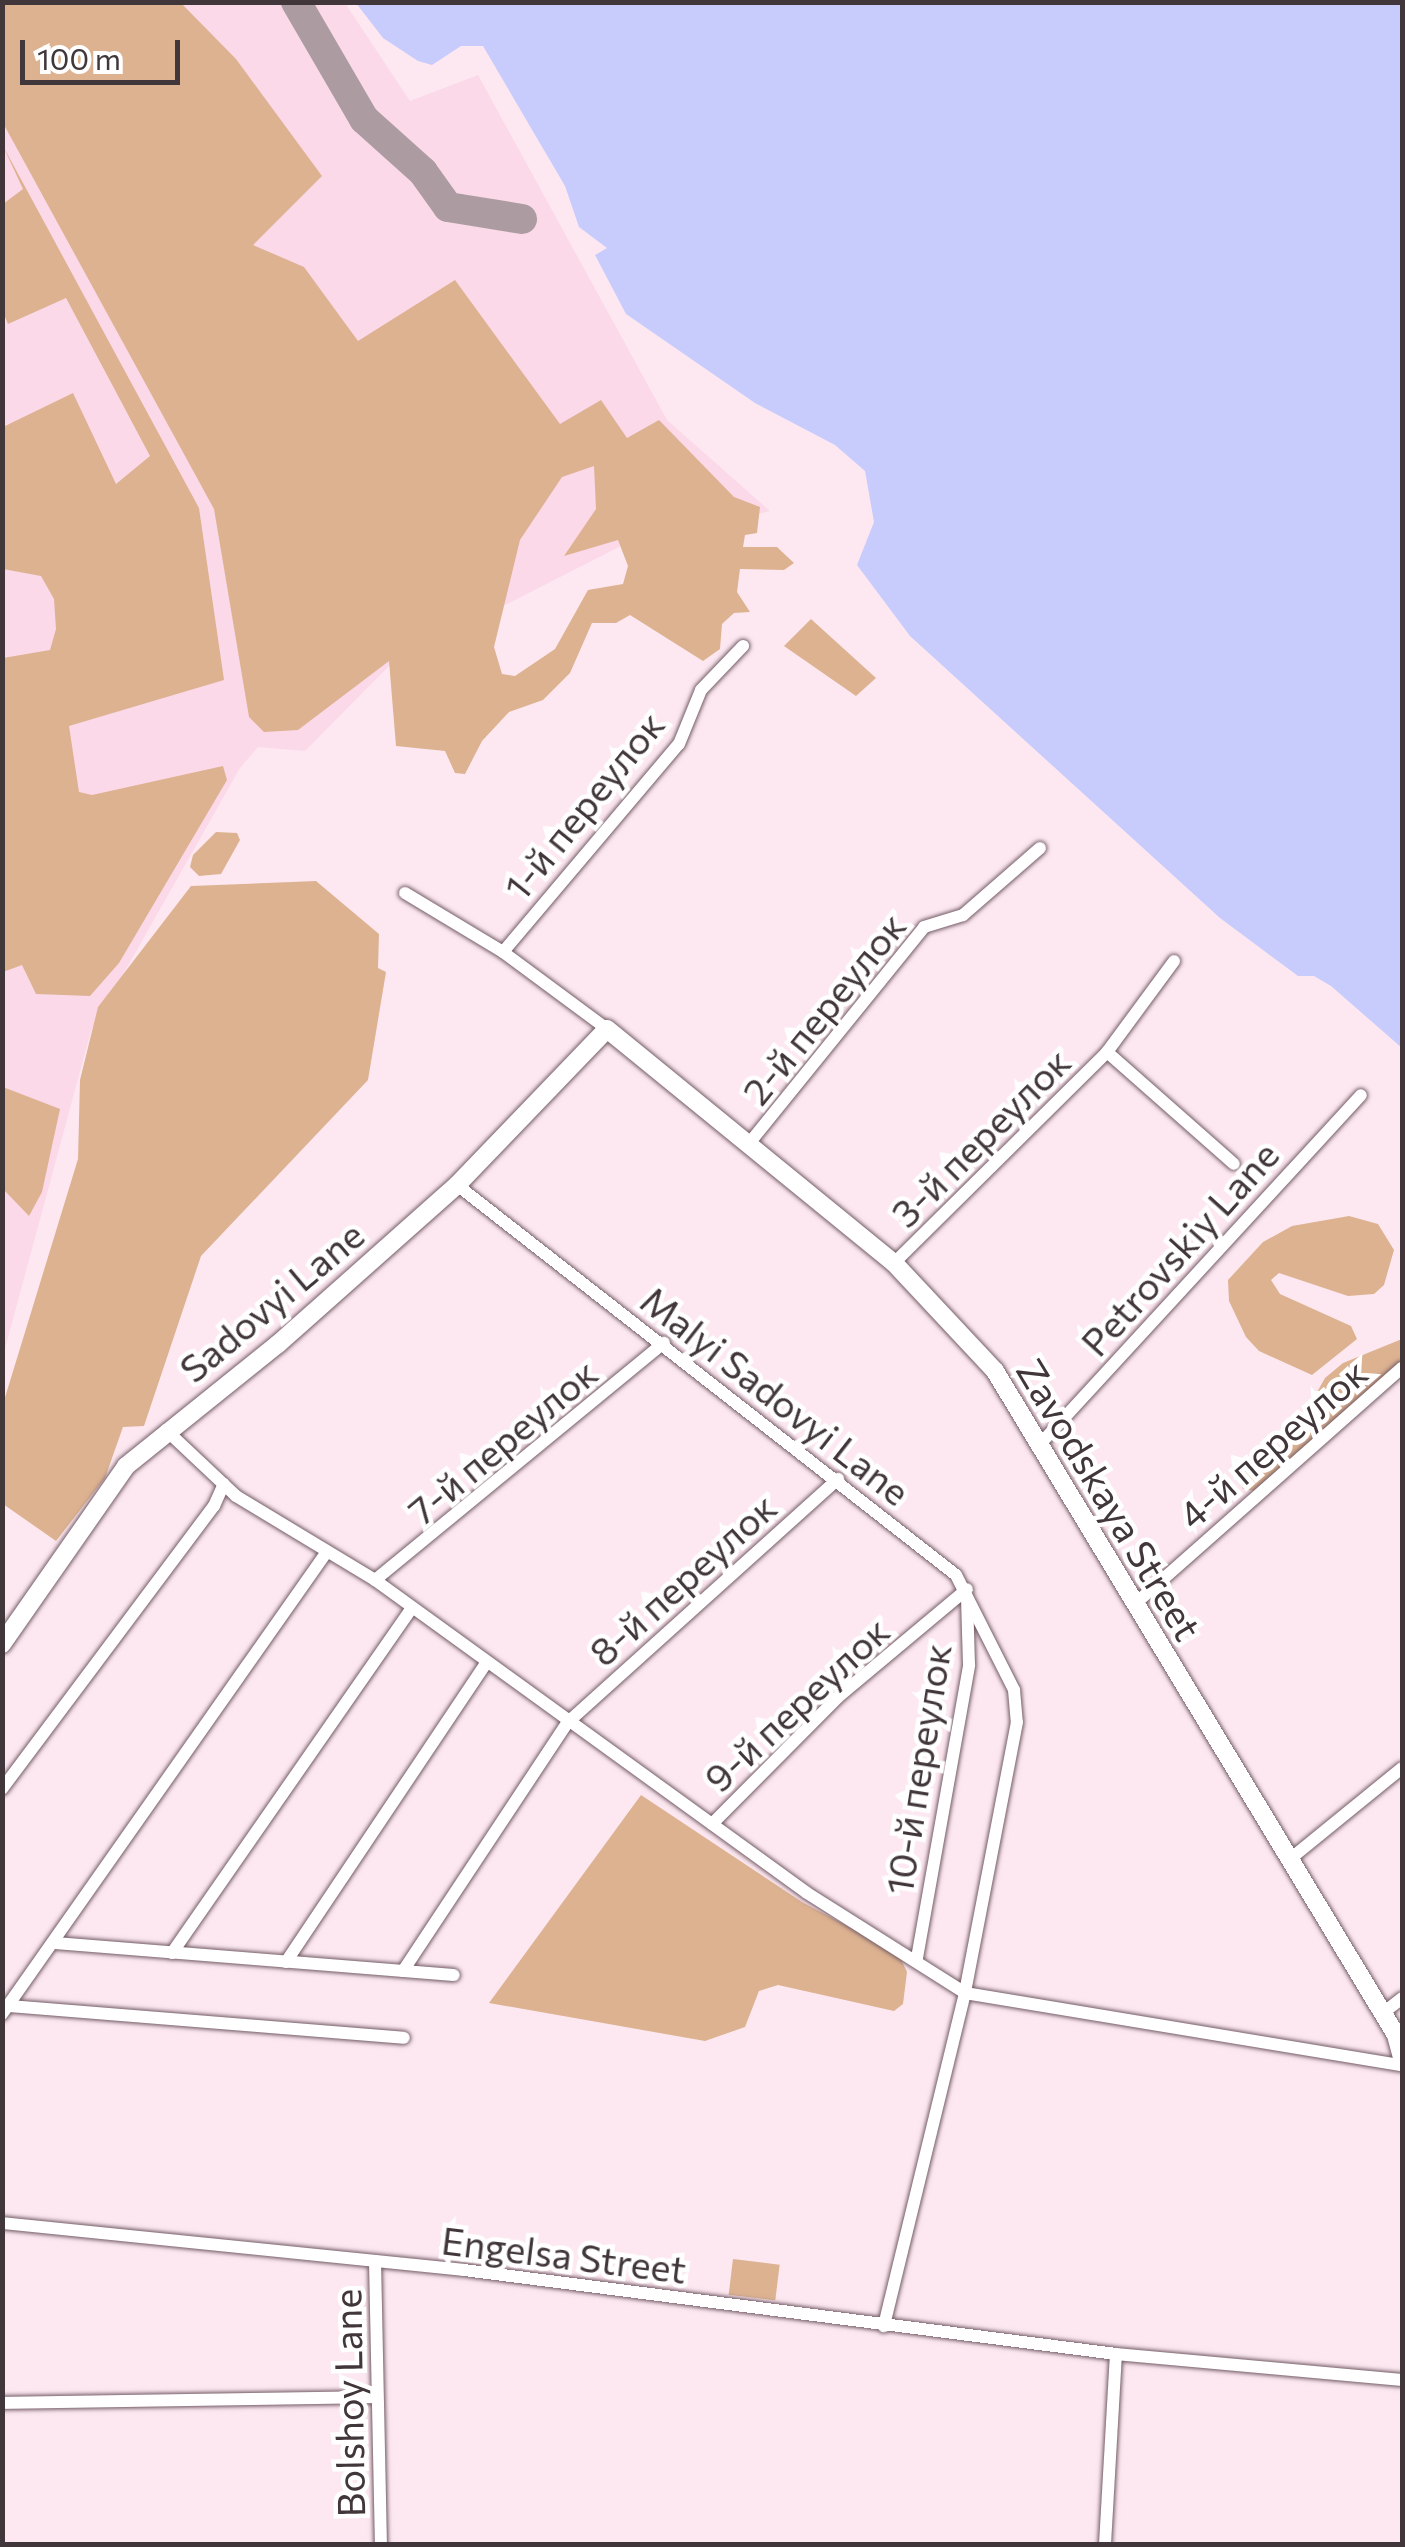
<!DOCTYPE html>
<html>
<head>
<meta charset="utf-8">
<style>
  body { margin:0 }
  #map { position:relative; width:1405px; height:2547px; overflow:hidden; background:#fde8f1; font-family:Commissioner,sans-serif }
  div>[style] { position:absolute }
  .built>* { inset:0; background:#fbd9e8 }
  .green>* { inset:0; background:#ddb291; transform-origin:0 0 }
  .water>* { inset:0; background:#c8ccfc }
  .taxiway>* { height:30px; margin:-15px; padding:0 15px; transform-origin:15px; border-radius:15px; background:#ac9ca2 }
  .roads { filter:drop-shadow(0 0 2px #735c66) drop-shadow(0 0 2px #735c66) }
  .street>* { height:12px; margin:-6px; padding:0 6px; transform-origin:6px; border-radius:6px; background:#fff }
  .secondary>* { height:18px; margin:-9px; padding:0 9px; transform-origin:9px; border-radius:9px; background:#fff }
  span { translate:-50% -50%; white-space:nowrap; text-align:center; line-height:1.15; -webkit-text-stroke:9px #fff; paint-order:stroke }
  .street-label { font-size:38px; color:#41373b }
  .frame { position:absolute; inset:0; border:5px solid #41373b; pointer-events:none }
  .scale { position:absolute; left:20px; top:40px; width:160px; height:45px; box-sizing:border-box; border:5px solid #41373b; border-top:0; padding-left:12px; font-size:30px; line-height:35px; white-space:nowrap; color:#41373b; -webkit-text-stroke:8px #fff; paint-order:stroke }
</style>
</head>
<body>
<div id="map">
  <div class="built">
    <i style="clip-path:polygon(3px 3px,345px 3px,410px 101px,478px 75px,667px 420px,770px 511px,621px 546px,393px 662px,305px 751px,258px 747px,240px 768px,91px 1031px,3px 1356px)"></i>
  </div>
  <div class="green">
    <i style="clip-path:polygon(evenodd,2px 3px,181px 3px,236px 59px,322px 176px,253px 245px,304px 267px,358px 341px,455px 280px,560px 424px,601px 400px,627px 438px,659px 420px,734px 497px,760px 507px,757px 533px,745px 535px,743px 547px,777px 547px,794px 563px,784px 570px,740px 569px,737px 592px,750px 612px,734px 613px,722px 624px,720px 649px,703px 661px,630px 615px,616px 623px,592px 623px,570px 673px,543px 700px,509px 712px,482px 741px,465px 774px,455px 773px,445px 751px,396px 746px,389px 661px,298px 730px,264px 732px,249px 717px,214px 509px,3px 123px,2px 3px,594px 466px,596px 509px,564px 556px,618px 540px,628px 566px,623px 584px,588px 590px,555px 649px,515px 676px,502px 674px,494px 647px,520px 540px,562px 477px,594px 466px)"></i>
    <i style="clip-path:polygon(3px 146px,199px 508px,224px 680px,69px 726px,79px 792px,92px 795px,223px 766px,227px 780px,119px 963px,90px 996px,36px 994px,22px 965px,3px 972px,3px 658px,50px 650px,56px 629px,54px 599px,41px 576px,3px 569px,3px 427px,73px 393px,116px 484px,150px 456px,66px 298px,8px 324px,3px 312px,3px 204px,23px 189px)"></i>
    <i style="clip-path:polygon(811px 619px,876px 678px,856px 696px,784px 646px)"></i>
    <i style="clip-path:polygon(216px 832px,237px 833px,240px 840px,221px 874px,199px 876px,190px 867px,193px 855px)"></i>
    <i style="clip-path:polygon(316px 881px,379px 934px,378px 968px,386px 972px,368px 1080px,201px 1256px,144px 1426px,123px 1427px,105px 1478px,56px 1541px,3px 1504px,3px 1404px,78px 1159px,80px 1080px,98px 1007px,191px 886px)"></i>
    <i style="clip-path:polygon(3px 1087px,60px 1109px,42px 1192px,29px 1216px,3px 1189px)"></i>
    <i style="clip-path:polygon(1349px 1216px,1378px 1224px,1394px 1250px,1384px 1285px,1374px 1294px,1348px 1296px,1279px 1273px,1271px 1280px,1280px 1294px,1351px 1326px,1357px 1339px,1312px 1375px,1259px 1351px,1246px 1337px,1229px 1301px,1228px 1280px,1263px 1242px,1292px 1226px)"></i>
    <i style="clip-path:polygon(1402px 1339px,1402px 1362px,1255px 1491px,1243px 1489px,1237px 1476px,1256px 1455px,1286px 1447px,1325px 1378px,1343px 1363px)"></i>
    <i style="clip-path:polygon(641px 1795px,802px 1902px,898px 1953px,907px 1972px,903px 2004px,894px 2011px,778px 1985px,759px 1991px,745px 2027px,705px 2041px,489px 2003px)"></i>
    <i style="left:733px;top:2259px;width:47px;height:36px;rotate:7deg"></i>
  </div>
  <div class="water">
    <i style="clip-path:polygon(356px 3px,1402px 3px,1402px 1048px,1331px 986px,1314px 976px,1298px 976px,1220px 918px,910px 636px,857px 565px,874px 522px,865px 471px,835px 445px,755px 403px,626px 314px,595px 255px,607px 248px,579px 227px,565px 186px,483px 46px,461px 46px,432px 65px,418px 61px,383px 38px)"></i>
  </div>
  <div class="taxiway">
    <i style="left:296px;top:2px;width:135px;rotate:59.8deg"></i>
    <i style="left:364px;top:119px;width:79px;rotate:41.9deg"></i>
    <i style="left:423px;top:172px;width:43px;rotate:54.5deg"></i>
    <i style="left:448px;top:207px;width:75px;rotate:9.2deg"></i>
  </div>
  <div class="roads">
    <div class="street">
      <i style="left:405px;top:893px;width:114px;rotate:31deg"></i>
      <i style="left:503px;top:952px;width:129px;rotate:36.5deg"></i>
      <i style="left:503px;top:952px;width:272px;rotate:-49.8deg"></i>
      <i style="left:679px;top:744px;width:58px;rotate:-67.8deg"></i>
      <i style="left:701px;top:690px;width:61px;rotate:-46.3deg"></i>
      <i style="left:1107px;top:1052px;width:169px;rotate:41.4deg"></i>
      <i style="left:751px;top:1141px;width:275px;rotate:-51deg"></i>
      <i style="left:924px;top:927px;width:41px;rotate:-17.1deg"></i>
      <i style="left:963px;top:915px;width:102px;rotate:-41deg"></i>
      <i style="left:457px;top:1185px;width:633px;rotate:38.01deg"></i>
      <i style="left:956px;top:1575px;width:129px;rotate:63.2deg"></i>
      <i style="left:1014px;top:1690px;width:32px;rotate:85deg"></i>
      <i style="left:1017px;top:1722px;width:276px;rotate:100.9deg"></i>
      <i style="left:965px;top:1993px;width:343px;rotate:103.7deg"></i>
      <i style="left:894px;top:1263px;width:300px;rotate:-44.7deg"></i>
      <i style="left:1107px;top:1052px;width:113px;rotate:-53.6deg"></i>
      <i style="left:166px;top:1430px;width:96px;rotate:43.3deg"></i>
      <i style="left:236px;top:1496px;width:162px;rotate:31.1deg"></i>
      <i style="left:375px;top:1580px;width:533px;rotate:35.92deg"></i>
      <i style="left:807px;top:1893px;width:187px;rotate:32.3deg"></i>
      <i style="left:965px;top:1993px;width:443px;rotate:9.4deg"></i>
      <i style="left:1042px;top:1442px;width:471px;rotate:-47.4deg"></i>
      <i style="left:375px;top:1580px;width:374px;rotate:-39.4deg"></i>
      <i style="left:1136px;top:1603px;width:355px;rotate:-41.5deg"></i>
      <i style="left:2px;top:1789px;width:354px;rotate:-53.2deg"></i>
      <i style="left:214px;top:1506px;width:24px;rotate:-66deg"></i>
      <i style="left:712px;top:1824px;width:179px;rotate:-45.2deg"></i>
      <i style="left:838px;top:1697px;width:168px;rotate:-39.9deg"></i>
      <i style="left:1290px;top:1859px;width:144px;rotate:-39.1deg"></i>
      <i style="left:55px;top:1943px;width:400px;rotate:4.6deg"></i>
      <i style="left:172px;top:1953px;width:417px;rotate:-55.2deg"></i>
      <i style="left:917px;top:1958px;width:298px;rotate:-79.9deg"></i>
      <i style="left:969px;top:1665px;width:68px;rotate:-91.7deg"></i>
      <i style="left:286px;top:1962px;width:360px;rotate:-56.2deg"></i>
      <i style="left:403px;top:1971px;width:297px;rotate:-56.5deg"></i>
      <i style="left:567px;top:1723px;width:365px;rotate:-42deg"></i>
      <i style="left:9px;top:2006px;width:396px;rotate:4.6deg"></i>
      <i style="left:1383px;top:2013px;width:24px;rotate:-38deg"></i>
      <i style="left:2px;top:2014px;width:563px;rotate:-54.9deg"></i>
      <i style="left:2px;top:2223px;width:464px;rotate:5.8deg"></i>
      <i style="left:464px;top:2270px;width:657px;rotate:7.34deg"></i>
      <i style="left:1116px;top:2354px;width:287px;rotate:5.2deg"></i>
      <i style="left:375px;top:2261px;width:283px;rotate:88.8deg"></i>
      <i style="left:2px;top:2403px;width:372px;rotate:-0.9deg"></i>
      <i style="left:1105px;top:2544px;width:190px;rotate:-86.7deg"></i>
    </div>
    <div class="secondary">
      <i style="left:2px;top:1644px;width:217px;rotate:-55.1deg"></i>
      <i style="left:126px;top:1466px;width:195px;rotate:-38.8deg"></i>
      <i style="left:278px;top:1344px;width:239px;rotate:-41.6deg"></i>
      <i style="left:457px;top:1185px;width:216px;rotate:-46.1deg"></i>
      <i style="left:607px;top:1029px;width:370px;rotate:39.2deg"></i>
      <i style="left:894px;top:1263px;width:148px;rotate:46.9deg"></i>
      <i style="left:995px;top:1371px;width:776px;rotate:58.87deg"></i>
      <i style="left:1396px;top:2035px;width:24px;rotate:75deg"></i>
    </div>
  </div>
  <div class="street-label">
    <span style="left:583px;top:805px;rotate:-51deg">1-й переулок</span>
    <span style="left:823px;top:1008px;rotate:-51deg">2-й переулок</span>
    <span style="left:980px;top:1137px;rotate:-45deg">3-й переулок</span>
    <span style="left:1179px;top:1248px;rotate:-48deg">Petrovskiy Lane</span>
    <span style="left:271px;top:1301px;rotate:-40deg">Sadovyi Lane</span>
    <span style="left:776px;top:1395px;rotate:38deg">Malyi Sadovyi Lane</span>
    <span style="left:502px;top:1441px;rotate:-40deg">7-й переулок</span>
    <span style="left:1272px;top:1443px;rotate:-41deg">4-й переулок</span>
    <span style="left:1110px;top:1499px;rotate:59deg">Zavodskaya Street</span>
    <span style="left:682px;top:1579px;rotate:-42deg">8-й переулок</span>
    <span style="left:796px;top:1704px;rotate:-43deg">9-й переулок</span>
    <span style="left:917px;top:1769px;rotate:-81deg">10-й переулок</span>
    <span style="left:564px;top:2254px;rotate:7deg">Engelsa Street</span>
    <span style="left:348px;top:2403px;rotate:-91deg">Bolshoy Lane</span>
  </div>
  <div class="frame"></div>
  <div class="scale">100 m</div>
</div>
</body>
</html>
